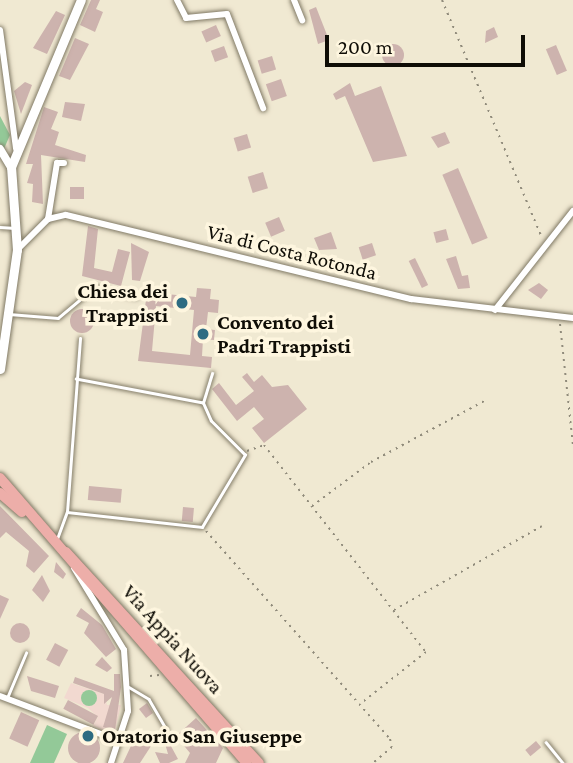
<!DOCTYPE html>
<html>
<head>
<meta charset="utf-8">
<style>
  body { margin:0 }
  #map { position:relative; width:573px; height:763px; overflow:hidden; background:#f0e9d2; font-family:"Crimson Pro",serif }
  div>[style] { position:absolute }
  .education>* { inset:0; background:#f2d9d0 }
  .green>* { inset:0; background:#93c998 }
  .round { border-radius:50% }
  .building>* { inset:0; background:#cdb3ae; transform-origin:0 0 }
  .path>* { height:2px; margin-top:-1px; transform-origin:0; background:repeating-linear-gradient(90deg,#908b7b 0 2px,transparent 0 7px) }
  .roads { filter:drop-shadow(0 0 2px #807965) drop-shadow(0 0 2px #807965) }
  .service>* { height:2.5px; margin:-1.25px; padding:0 1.25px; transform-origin:1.25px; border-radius:1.25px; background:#fff }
  .minor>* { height:6px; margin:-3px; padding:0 3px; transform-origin:3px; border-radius:3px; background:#fff }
  .tertiary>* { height:8px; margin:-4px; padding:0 4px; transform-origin:4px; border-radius:4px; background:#fff }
  .secondary>* { height:9px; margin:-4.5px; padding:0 4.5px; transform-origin:4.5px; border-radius:4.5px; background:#fff }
  .primary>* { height:10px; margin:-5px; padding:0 5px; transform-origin:5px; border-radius:5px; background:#edaea9 }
  .dots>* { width:19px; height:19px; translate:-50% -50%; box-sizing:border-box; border:4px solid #fef6df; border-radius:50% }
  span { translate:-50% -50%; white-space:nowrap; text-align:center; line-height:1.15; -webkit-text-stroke:7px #fef6df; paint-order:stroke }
  .street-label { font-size:21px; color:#0f0d06 }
  .poi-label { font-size:21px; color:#0f0d06; font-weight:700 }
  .right { translate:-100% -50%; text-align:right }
  .left { translate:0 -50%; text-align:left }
  .scale { position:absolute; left:325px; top:35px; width:200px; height:32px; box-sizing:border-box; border:4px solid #0f0d06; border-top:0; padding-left:9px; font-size:21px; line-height:24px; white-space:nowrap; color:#0f0d06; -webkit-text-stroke:5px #fef6df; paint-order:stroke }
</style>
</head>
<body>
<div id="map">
  <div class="education">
    <i style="clip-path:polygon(71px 683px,104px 694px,107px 705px,121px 705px,114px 735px,93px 726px,98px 717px,88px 708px,64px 698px)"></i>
  </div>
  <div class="green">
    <i style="clip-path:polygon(0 116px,10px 135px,3px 151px,0 145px)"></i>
    <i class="round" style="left:81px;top:690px;width:16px;height:16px"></i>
    <i style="clip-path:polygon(47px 725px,67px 734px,54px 763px,30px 763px)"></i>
  </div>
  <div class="building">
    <i style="clip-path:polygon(91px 0,100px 0,96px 9px,103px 12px,95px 32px,80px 25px)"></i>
    <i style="clip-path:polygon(316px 7px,329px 40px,318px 44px,309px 10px)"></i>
    <i style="clip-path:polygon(56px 11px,65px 15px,47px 54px,33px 48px)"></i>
    <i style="left:216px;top:25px;width:12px;height:16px;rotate:66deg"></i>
    <i style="clip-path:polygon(494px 27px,498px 37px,485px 43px,486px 31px)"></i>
    <i style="clip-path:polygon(75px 38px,89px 44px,70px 80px,59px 76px)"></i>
    <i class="round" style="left:382px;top:44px;width:22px;height:22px"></i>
    <i style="left:556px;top:45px;width:28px;height:11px;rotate:67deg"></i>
    <i style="left:224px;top:46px;width:12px;height:14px;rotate:70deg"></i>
    <i style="left:272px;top:56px;width:14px;height:15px;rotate:73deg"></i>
    <i style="left:281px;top:79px;width:18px;height:16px;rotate:71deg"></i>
    <i style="clip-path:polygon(25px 82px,32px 85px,21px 114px,14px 91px)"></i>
    <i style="clip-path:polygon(350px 83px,355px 96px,381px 86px,407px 156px,373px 162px,345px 96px,336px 100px,333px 94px)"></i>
    <i style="clip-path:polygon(65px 102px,85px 104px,81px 121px,62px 117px)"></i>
    <i style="clip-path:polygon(44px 107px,58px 112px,51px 129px,59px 132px,55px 145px,86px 155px,85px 162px,41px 155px,43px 204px,32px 202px,33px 184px,27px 183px,33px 164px,26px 164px)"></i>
    <i style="clip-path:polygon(445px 132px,450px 143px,438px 148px,431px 137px)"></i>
    <i style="left:247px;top:134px;width:14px;height:14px;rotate:73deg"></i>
    <i style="left:458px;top:168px;width:76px;height:17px;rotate:67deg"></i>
    <i style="left:263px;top:172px;width:17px;height:16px;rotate:73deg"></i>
    <i style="left:70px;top:187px;width:14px;height:12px"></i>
    <i style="left:279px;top:217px;width:15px;height:15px;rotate:67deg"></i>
    <i style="clip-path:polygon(88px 226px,98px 229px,94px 268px,112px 272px,118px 249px,130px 252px,121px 286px,82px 276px)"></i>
    <i style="left:446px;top:229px;width:11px;height:13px;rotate:75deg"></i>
    <i style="clip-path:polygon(331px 232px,337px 249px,319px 250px,314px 238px)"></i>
    <i style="clip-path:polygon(131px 243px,149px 252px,140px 281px,132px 280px)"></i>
    <i style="left:372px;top:243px;width:13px;height:14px;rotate:72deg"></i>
    <i style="clip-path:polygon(456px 256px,462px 276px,468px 275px,470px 288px,458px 289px,446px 259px)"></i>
    <i style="left:415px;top:258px;width:30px;height:7px;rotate:64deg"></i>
    <i style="clip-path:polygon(539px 283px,548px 290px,541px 299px,528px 290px)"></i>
    <i style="clip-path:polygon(evenodd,197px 288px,211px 289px,210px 299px,219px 300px,218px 313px,208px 312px,206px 329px,215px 330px,214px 340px,203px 339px,202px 356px,212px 357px,211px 368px,138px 361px,147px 292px,196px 297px,197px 288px,156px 306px,194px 310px,190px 355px,152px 351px,156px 306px)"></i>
    <i class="round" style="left:70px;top:309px;width:24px;height:24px"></i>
    <i style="clip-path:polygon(247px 373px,254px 382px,262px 375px,272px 387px,288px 385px,307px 409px,264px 443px,252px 428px,264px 419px,254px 407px,237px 421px,212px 389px,219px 383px,236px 405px,254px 391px,242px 377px)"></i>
    <i style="left:89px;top:486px;width:33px;height:14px;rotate:5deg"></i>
    <i style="clip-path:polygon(0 506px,49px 556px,34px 573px,26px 566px,29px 551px,6px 532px,0 538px)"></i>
    <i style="left:183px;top:507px;width:11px;height:14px;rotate:5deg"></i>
    <i style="clip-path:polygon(56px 562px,66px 574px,63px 579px,54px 572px)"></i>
    <i style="clip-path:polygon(42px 575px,50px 591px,43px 602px,32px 590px)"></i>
    <i style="clip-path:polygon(0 595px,9px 599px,0 619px)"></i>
    <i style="clip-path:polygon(81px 608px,102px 625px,116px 649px,106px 657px,84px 633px,89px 623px,76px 616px)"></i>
    <i class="round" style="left:10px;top:623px;width:20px;height:20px"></i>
    <i style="left:55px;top:643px;width:15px;height:19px;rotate:28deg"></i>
    <i style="clip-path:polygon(102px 657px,112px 668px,107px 672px,95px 665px)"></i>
    <i style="clip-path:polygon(114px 674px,120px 674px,121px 687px,115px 730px,103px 727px,112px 697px,104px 704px,104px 694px,73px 683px,75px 677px,114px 691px)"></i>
    <i style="clip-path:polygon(27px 676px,59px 686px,55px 698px,31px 691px)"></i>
    <i style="left:68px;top:700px;width:34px;height:10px;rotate:28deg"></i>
    <i style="clip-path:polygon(147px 703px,153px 713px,146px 718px,139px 709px)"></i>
    <i style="left:21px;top:712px;width:20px;height:29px;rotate:24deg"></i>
    <i style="clip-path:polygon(196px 718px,223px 748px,216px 763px,185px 763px,190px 753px,176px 736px)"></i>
    <i style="clip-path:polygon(160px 726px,178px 759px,169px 763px,160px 763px,155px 752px,168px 754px)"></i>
    <i class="round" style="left:68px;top:732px;width:32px;height:32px"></i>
    <i style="clip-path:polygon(137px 733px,151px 746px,140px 763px,123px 763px)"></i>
    <i style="left:536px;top:741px;width:8px;height:14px;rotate:50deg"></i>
  </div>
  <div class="path">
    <i style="left:442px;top:0;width:258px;rotate:67.2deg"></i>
    <i style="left:560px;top:324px;width:122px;rotate:83.9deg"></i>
    <i style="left:247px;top:451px;width:18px;rotate:-19deg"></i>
    <i style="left:264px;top:445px;width:263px;rotate:52deg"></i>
    <i style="left:426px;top:652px;width:84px;rotate:141.8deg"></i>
    <i style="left:312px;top:506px;width:74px;rotate:-36.7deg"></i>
    <i style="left:371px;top:462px;width:131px;rotate:-28.3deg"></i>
    <i style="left:206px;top:531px;width:278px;rotate:48.5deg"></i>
    <i style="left:390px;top:739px;width:8px;rotate:76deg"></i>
    <i style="left:392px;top:747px;width:25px;rotate:140deg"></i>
    <i style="left:394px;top:610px;width:170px;rotate:-29.6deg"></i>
    <i style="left:150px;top:676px;width:9px;rotate:-6deg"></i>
  </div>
  <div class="roads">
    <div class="service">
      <i style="left:0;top:227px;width:15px;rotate:4deg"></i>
      <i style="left:9px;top:314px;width:49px;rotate:4.7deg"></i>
      <i style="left:58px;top:318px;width:48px;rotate:-40deg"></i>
      <i style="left:95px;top:287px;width:42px;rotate:13.7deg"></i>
      <i style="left:203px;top:403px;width:31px;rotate:-73deg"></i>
      <i style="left:67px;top:512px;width:136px;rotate:6.3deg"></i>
      <i style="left:202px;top:527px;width:84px;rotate:-59.2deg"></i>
      <i style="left:245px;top:455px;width:48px;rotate:-135deg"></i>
      <i style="left:211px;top:421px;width:20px;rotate:-114deg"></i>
      <i style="left:203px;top:403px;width:129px;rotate:-169.3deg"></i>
      <i style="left:57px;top:539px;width:29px;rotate:-70deg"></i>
      <i style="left:67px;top:512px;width:174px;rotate:-85.7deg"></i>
      <i style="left:129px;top:687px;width:23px;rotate:31deg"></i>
      <i style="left:149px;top:699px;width:36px;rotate:60deg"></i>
      <i style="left:7px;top:698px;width:49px;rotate:-67.1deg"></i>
      <i style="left:546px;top:742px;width:27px;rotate:51deg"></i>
    </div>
    <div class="minor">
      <i style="left:177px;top:0;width:20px;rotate:63deg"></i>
      <i style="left:186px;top:18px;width:41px;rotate:-5.6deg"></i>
      <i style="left:227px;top:14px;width:101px;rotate:69deg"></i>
      <i style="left:294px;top:0;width:22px;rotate:68deg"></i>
      <i style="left:0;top:30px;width:120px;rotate:82.3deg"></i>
      <i style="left:48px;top:219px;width:57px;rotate:-80.9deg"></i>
      <i style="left:57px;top:163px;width:7px"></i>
      <i style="left:17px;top:250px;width:44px;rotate:-45deg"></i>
      <i style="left:48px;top:219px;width:18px;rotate:-13deg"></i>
      <i style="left:66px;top:215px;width:355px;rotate:13.7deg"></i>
      <i style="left:411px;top:299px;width:163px;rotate:6.7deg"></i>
      <i style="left:495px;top:310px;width:126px;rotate:-51.8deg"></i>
      <i style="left:74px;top:568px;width:96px;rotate:58.6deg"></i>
      <i style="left:124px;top:650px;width:61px;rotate:86.2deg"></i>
      <i style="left:128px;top:711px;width:55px;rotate:108.1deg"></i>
      <i style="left:0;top:696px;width:127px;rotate:20.7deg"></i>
    </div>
    <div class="tertiary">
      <i style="left:0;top:149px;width:21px;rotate:59deg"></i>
    </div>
    <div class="secondary">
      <i style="left:0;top:369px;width:120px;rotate:-81.9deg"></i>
      <i style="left:17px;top:250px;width:83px;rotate:-94.1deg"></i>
      <i style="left:11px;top:167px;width:181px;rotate:-67.3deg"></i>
    </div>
    <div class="primary">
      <i style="left:0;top:478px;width:377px;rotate:49.1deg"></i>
      <i style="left:0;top:493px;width:29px;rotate:41deg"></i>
      <i style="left:66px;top:552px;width:286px;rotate:47.6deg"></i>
    </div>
  </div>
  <div class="dots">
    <i style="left:182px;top:303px;background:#2e6c82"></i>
    <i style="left:203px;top:334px;background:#2e6c82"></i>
    <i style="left:88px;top:736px;background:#2e6c82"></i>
  </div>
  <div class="street-label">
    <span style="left:292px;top:252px;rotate:14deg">Via di Costa Rotonda</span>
    <span style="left:173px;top:639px;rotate:48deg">Via Appia Nuova</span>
  </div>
  <div class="poi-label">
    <span class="right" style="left:168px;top:303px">Chiesa dei<br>Trappisti</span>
    <span class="left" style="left:217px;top:334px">Convento dei<br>Padri Trappisti</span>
    <span class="left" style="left:102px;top:736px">Oratorio San Giuseppe</span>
  </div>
  <div class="scale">200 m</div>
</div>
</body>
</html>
